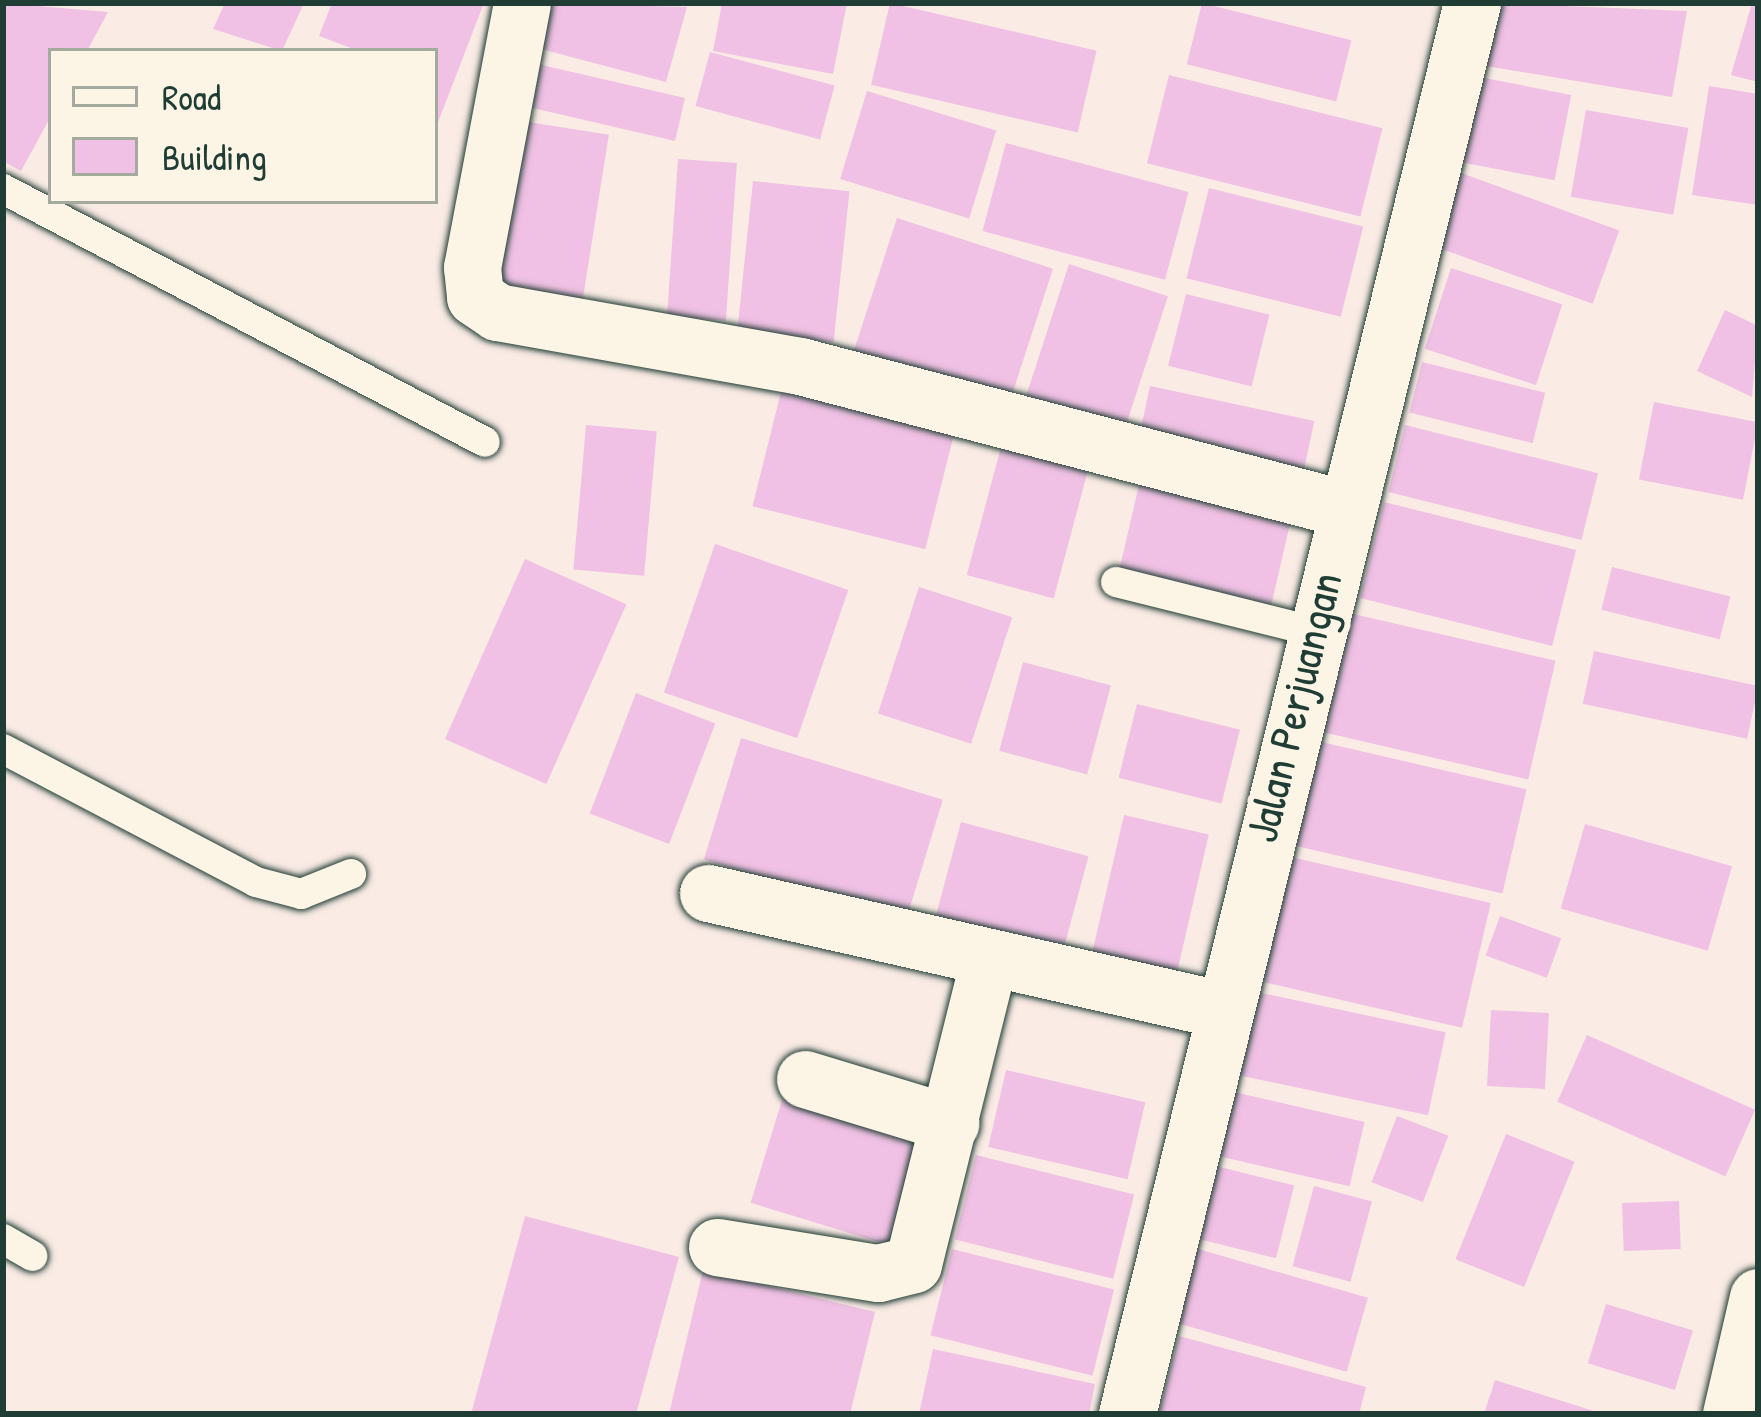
<!DOCTYPE html>
<html>
<head>
<meta charset="utf-8">
<style>
  body { margin:0 }
  #map { position:relative; width:1761px; height:1417px; overflow:hidden; background:#faebe5; font-family:"Patrick Hand",sans-serif }
  div>[style] { position:absolute }
  .building>* { inset:0; background:#f0c1e4; transform-origin:0 0 }
  .roads { filter:drop-shadow(0 0 3px #1f3d34) drop-shadow(0 0 3px #1f3d34) }
  .service>* { height:30px; margin:-15px; padding:0 15px; transform-origin:15px; border-radius:15px; background:#fcf5e5 }
  .minor>* { height:57px; margin:-28.5px; padding:0 28.5px; transform-origin:28.5px; border-radius:28.5px; background:#fcf5e5 }
  span { translate:-50% -50%; white-space:nowrap; text-align:center; line-height:1.15; -webkit-text-stroke:12px #fcf5e5; paint-order:stroke }
  .street-label { font-size:45px; color:#1f3d34 }
  .frame { position:absolute; inset:0; border:6px solid #1f3d34; pointer-events:none }
  .legend { position:absolute; left:48px; top:48px; width:390px; height:156px; box-sizing:border-box; background:#fcf5e5; border:3px solid #a4ab9e; margin:0; padding:15px 21px; list-style:none; font-size:36px; color:#1f3d34 }
  .legend li { display:flex; align-items:center; gap:24px; height:60px }
  .legend b { width:60px; border:3px solid #a4ab9e }
</style>
</head>
<body>
<div id="map">
  <div class="building">
    <i style="clip-path:polygon(3px 3px,108px 12px,87px 51px,51px 51px,51px 116px,21px 171px,3px 161px)"></i>
    <i style="clip-path:polygon(225px 3px,304px 3px,282px 51px,213px 29px)"></i>
    <i style="clip-path:polygon(332px 3px,484px 3px,435px 130px,435px 51px,359px 51px,319px 36px)"></i>
    <i style="clip-path:polygon(549px 3px,687px 7px,666px 82px,537px 48px)"></i>
    <i style="clip-path:polygon(722px 3px,847px 3px,833px 74px,713px 51px)"></i>
    <i style="left:890px;top:3px;width:212px;height:84px;rotate:13deg"></i>
    <i style="left:1202px;top:3px;width:154px;height:63px;rotate:14deg"></i>
    <i style="clip-path:polygon(1497px 3px,1687px 11px,1672px 97px,1486px 66px)"></i>
    <i style="clip-path:polygon(1752px 3px,1758px 4px,1758px 82px,1731px 75px)"></i>
    <i style="left:710px;top:52px;width:129px;height:56px;rotate:15deg"></i>
    <i style="left:533px;top:63px;width:156px;height:44px;rotate:13deg"></i>
    <i style="left:1169px;top:75px;width:220px;height:91px;rotate:14deg"></i>
    <i style="left:1474px;top:76px;width:99px;height:87px;rotate:11deg"></i>
    <i style="clip-path:polygon(1709px 86px,1758px 94px,1758px 205px,1692px 195px)"></i>
    <i style="left:867px;top:91px;width:135px;height:92px;rotate:17deg"></i>
    <i style="left:1586px;top:110px;width:104px;height:88px;rotate:10deg"></i>
    <i style="left:516px;top:120px;width:94px;height:175px;rotate:9deg"></i>
    <i style="left:1006px;top:143px;width:189px;height:91px;rotate:15deg"></i>
    <i style="left:678px;top:159px;width:59px;height:158px;rotate:4deg"></i>
    <i style="left:1453px;top:170px;width:177px;height:78px;rotate:20deg"></i>
    <i style="left:753px;top:181px;width:97px;height:152px;rotate:6deg"></i>
    <i style="left:1209px;top:188px;width:159px;height:93px;rotate:14deg"></i>
    <i style="left:897px;top:218px;width:164px;height:143px;rotate:18deg"></i>
    <i style="left:1069px;top:264px;width:104px;height:151px;rotate:18deg"></i>
    <i style="left:1451px;top:268px;width:117px;height:85px;rotate:18deg"></i>
    <i style="left:1186px;top:294px;width:86px;height:74px;rotate:14deg"></i>
    <i style="clip-path:polygon(1725px 310px,1758px 326px,1752px 397px,1697px 371px)"></i>
    <i style="left:1422px;top:362px;width:127px;height:52px;rotate:14deg"></i>
    <i style="left:783px;top:384px;width:178px;height:126px;rotate:14deg"></i>
    <i style="left:1150px;top:386px;width:168px;height:64px;rotate:12deg"></i>
    <i style="left:1654px;top:402px;width:106px;height:79px;rotate:11deg"></i>
    <i style="left:586px;top:425px;width:71px;height:145px;rotate:5deg"></i>
    <i style="left:1405px;top:425px;width:199px;height:69px;rotate:14deg"></i>
    <i style="left:1004px;top:436px;width:90px;height:144px;rotate:15deg"></i>
    <i style="left:1141px;top:476px;width:156px;height:97px;rotate:13deg"></i>
    <i style="left:1384px;top:502px;width:198px;height:99px;rotate:14deg"></i>
    <i style="left:715px;top:544px;width:141px;height:157px;rotate:19deg"></i>
    <i style="left:525px;top:559px;width:111px;height:197px;rotate:24deg"></i>
    <i style="left:1612px;top:567px;width:122px;height:44px;rotate:14deg"></i>
    <i style="left:919px;top:587px;width:98px;height:133px;rotate:18deg"></i>
    <i style="left:1349px;top:613px;width:212px;height:122px;rotate:13deg"></i>
    <i style="left:1594px;top:651px;width:168px;height:54px;rotate:12deg"></i>
    <i style="left:1023px;top:662px;width:91px;height:92px;rotate:15deg"></i>
    <i style="left:636px;top:693px;width:85px;height:129px;rotate:21deg"></i>
    <i style="left:1137px;top:704px;width:106px;height:76px;rotate:14deg"></i>
    <i style="left:741px;top:738px;width:211px;height:127px;rotate:17deg"></i>
    <i style="left:1317px;top:741px;width:215px;height:107px;rotate:13deg"></i>
    <i style="left:1124px;top:815px;width:87px;height:144px;rotate:13deg"></i>
    <i style="left:961px;top:822px;width:132px;height:98px;rotate:15deg"></i>
    <i style="left:1585px;top:824px;width:153px;height:88px;rotate:16deg"></i>
    <i style="left:1291px;top:857px;width:205px;height:128px;rotate:13deg"></i>
    <i style="left:1500px;top:916px;width:65px;height:42px;rotate:20deg"></i>
    <i style="left:1252px;top:991px;width:198px;height:85px;rotate:12deg"></i>
    <i style="left:1491px;top:1010px;width:58px;height:76px;rotate:3deg"></i>
    <i style="left:1587px;top:1035px;width:184px;height:73px;rotate:24deg"></i>
    <i style="left:1006px;top:1070px;width:143px;height:79px;rotate:13deg"></i>
    <i style="left:786px;top:1087px;width:146px;height:121px;rotate:17deg"></i>
    <i style="left:1230px;top:1091px;width:138px;height:66px;rotate:13deg"></i>
    <i style="left:1397px;top:1116px;width:55px;height:71px;rotate:21deg"></i>
    <i style="left:1506px;top:1134px;width:74px;height:135px;rotate:22deg"></i>
    <i style="left:976px;top:1155px;width:163px;height:87px;rotate:14deg"></i>
    <i style="left:1204px;top:1163px;width:93px;height:75px;rotate:14deg"></i>
    <i style="left:1314px;top:1186px;width:60px;height:83px;rotate:15deg"></i>
    <i style="left:1679px;top:1201px;width:48px;height:57px;rotate:88deg"></i>
    <i style="clip-path:polygon(525px 1216px,679px 1257px,636px 1414px,471px 1414px)"></i>
    <i style="left:1191px;top:1247px;width:184px;height:77px;rotate:16deg"></i>
    <i style="left:952px;top:1249px;width:167px;height:89px;rotate:14deg"></i>
    <i style="clip-path:polygon(703px 1270px,875px 1312px,850px 1414px,669px 1414px)"></i>
    <i style="left:1606px;top:1304px;width:91px;height:62px;rotate:17deg"></i>
    <i style="clip-path:polygon(1179px 1336px,1366px 1387px,1359px 1414px,1159px 1414px)"></i>
    <i style="clip-path:polygon(933px 1349px,1095px 1384px,1089px 1414px,919px 1414px)"></i>
    <i style="clip-path:polygon(1495px 1380px,1600px 1413px,1600px 1414px,1484px 1414px)"></i>
  </div>
  <div class="roads">
    <div class="service">
      <i style="left:3px;top:189px;width:544px;rotate:27.69deg"></i>
      <i style="left:1116px;top:582px;width:202px;rotate:14deg"></i>
      <i style="left:3px;top:749px;width:286px;rotate:27.7deg"></i>
      <i style="left:256px;top:882px;width:47px;rotate:14.9deg"></i>
      <i style="left:301px;top:894px;width:54px;rotate:-21.8deg"></i>
      <i style="left:3px;top:1239px;width:34px;rotate:30deg"></i>
    </div>
    <div class="minor">
      <i style="left:522px;top:3px;width:269px;rotate:100.7deg"></i>
      <i style="left:472px;top:267px;width:30px;rotate:84deg"></i>
      <i style="left:475px;top:297px;width:27px;rotate:34deg"></i>
      <i style="left:497px;top:312px;width:308px;rotate:10.1deg"></i>
      <i style="left:800px;top:366px;width:560px;rotate:14.68deg"></i>
      <i style="left:708px;top:893px;width:524px;rotate:12.79deg"></i>
      <i style="left:805px;top:1079px;width:152px;rotate:16.9deg"></i>
      <i style="left:717px;top:1247px;width:163px;rotate:9.2deg"></i>
      <i style="left:878px;top:1273px;width:36px;rotate:-14deg"></i>
      <i style="left:913px;top:1264px;width:314px;rotate:-76deg"></i>
      <i style="left:1127px;top:1414px;width:1453px;rotate:-76.26deg"></i>
      <i style="left:1731px;top:1414px;width:120px;rotate:-77deg"></i>
    </div>
  </div>
  <div class="street-label">
    <span style="left:1293px;top:707px;rotate:-76deg">Jalan Perjuangan</span>
  </div>
  <div class="frame"></div>
  <ul class="legend">
  <li><b style="height:15px;background:#fcf5e5"></b>Road</li>
  <li><b style="height:33px;background:#f0c1e4"></b>Building</li>
  </ul>
</div>
</body>
</html>
